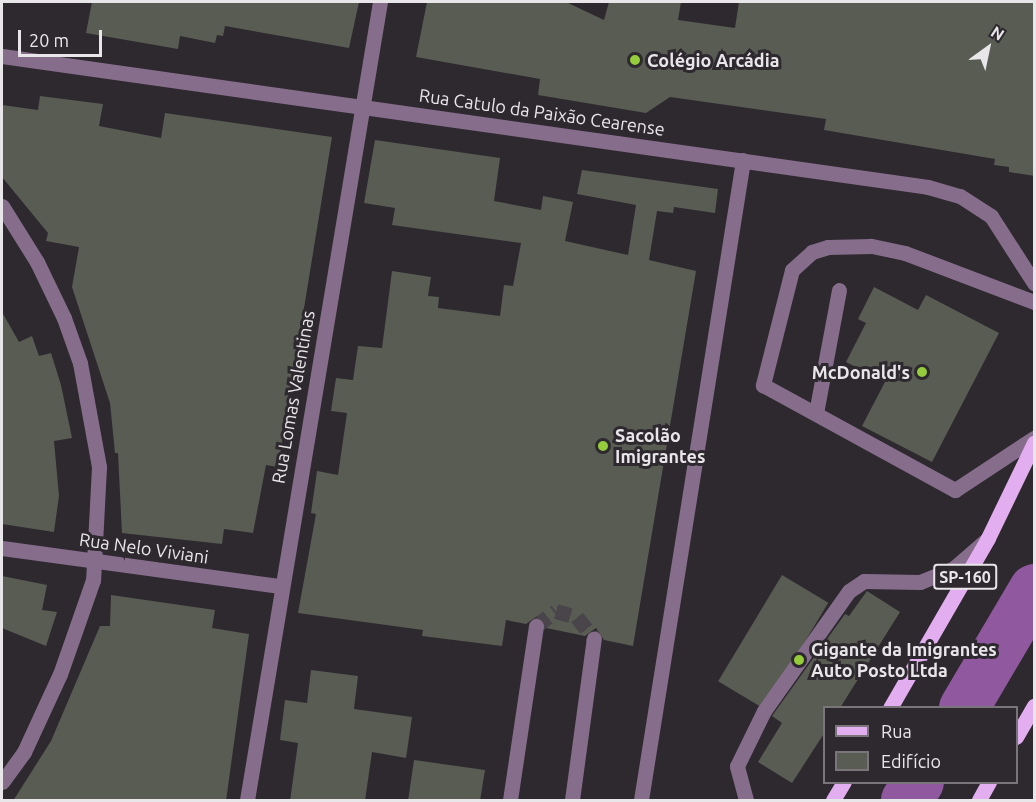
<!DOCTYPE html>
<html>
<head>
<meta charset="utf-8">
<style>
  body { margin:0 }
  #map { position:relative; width:1036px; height:802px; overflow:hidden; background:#2e292f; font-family:Ubuntu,sans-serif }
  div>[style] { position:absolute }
  .river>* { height:50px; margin:-25px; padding:0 25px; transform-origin:25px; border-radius:25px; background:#90589e }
  .building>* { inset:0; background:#585c53; transform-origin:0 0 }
  .minor-tunnel>* { height:15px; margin-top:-7.5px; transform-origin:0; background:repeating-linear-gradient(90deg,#4a454b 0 15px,transparent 0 23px) }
  .minor>* { height:15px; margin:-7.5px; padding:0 7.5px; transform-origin:7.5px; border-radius:7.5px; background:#866d8c }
  .major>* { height:15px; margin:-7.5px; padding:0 7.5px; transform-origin:7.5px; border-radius:7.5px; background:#e2aeef }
  .dots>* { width:16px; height:16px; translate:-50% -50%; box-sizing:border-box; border:3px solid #2e292f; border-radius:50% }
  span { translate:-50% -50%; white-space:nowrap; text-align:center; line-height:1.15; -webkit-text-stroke:6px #2e292f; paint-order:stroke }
  .shield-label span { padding:2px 4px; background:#2e292f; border:2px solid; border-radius:4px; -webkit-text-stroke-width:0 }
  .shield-label { font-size:16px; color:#e9e6ea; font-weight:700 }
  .poi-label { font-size:18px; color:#e9e6ea; font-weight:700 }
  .left { translate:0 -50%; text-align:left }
  .right { translate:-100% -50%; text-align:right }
  .street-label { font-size:18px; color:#e9e6ea }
  .frame { position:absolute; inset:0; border:3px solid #e9e6ea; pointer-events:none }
  .legend { position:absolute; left:823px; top:706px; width:195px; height:78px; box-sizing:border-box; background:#2e292f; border:2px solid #79757a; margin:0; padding:8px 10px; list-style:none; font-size:18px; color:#e9e6ea }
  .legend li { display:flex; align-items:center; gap:12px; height:30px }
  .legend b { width:30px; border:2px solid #79757a }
  .north { position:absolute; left:958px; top:18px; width:60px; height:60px; -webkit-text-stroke:4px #2e292f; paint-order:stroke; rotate:33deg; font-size:16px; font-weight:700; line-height:24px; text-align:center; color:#e9e6ea }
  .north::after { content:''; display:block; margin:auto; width:21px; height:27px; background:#e9e6ea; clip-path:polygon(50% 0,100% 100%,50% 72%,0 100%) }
  .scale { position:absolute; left:18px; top:30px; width:84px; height:27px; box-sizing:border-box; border:3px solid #e9e6ea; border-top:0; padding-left:8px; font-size:18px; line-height:21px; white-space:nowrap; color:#e9e6ea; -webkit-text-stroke:4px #2e292f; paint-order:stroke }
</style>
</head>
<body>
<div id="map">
  <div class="river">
    <i style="left:964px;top:708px;width:138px;rotate:-59.5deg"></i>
    <i style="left:906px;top:800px;width:22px;rotate:-54deg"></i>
  </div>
  <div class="building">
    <i style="clip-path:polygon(92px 2px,359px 2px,349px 48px,225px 26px,223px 36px,217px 35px,215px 43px,180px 36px,178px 49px,86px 33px)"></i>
    <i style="clip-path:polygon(427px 2px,566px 2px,604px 20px,609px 2px,681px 2px,678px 20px,735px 28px,739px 2px,1035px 2px,1035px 176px,1009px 172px,1009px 167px,994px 165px,995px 159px,824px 130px,826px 119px,670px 97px,646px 113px,538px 95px,540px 79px,416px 57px)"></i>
    <i style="clip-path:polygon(40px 96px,103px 104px,99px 126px,161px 138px,165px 113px,332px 137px,278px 467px,266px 465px,253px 533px,224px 529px,222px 544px,122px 533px,118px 453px,115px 453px,110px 403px,72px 287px,79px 247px,46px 241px,48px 233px,2px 177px,2px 105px,38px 110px)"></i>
    <i style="clip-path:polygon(375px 140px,500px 158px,494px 201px,541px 210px,543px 196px,573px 202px,565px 241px,628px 255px,636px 205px,577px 194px,582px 170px,718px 189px,715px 213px,674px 207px,673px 213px,657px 211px,649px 260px,696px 271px,633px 646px,604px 640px,596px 628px,585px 636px,546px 628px,542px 619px,537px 616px,526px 624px,506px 620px,502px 646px,422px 636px,423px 630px,298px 613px,316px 514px,311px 513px,317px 471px,338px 475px,347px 413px,331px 411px,336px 378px,353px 380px,358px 346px,382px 348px,392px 271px,431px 277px,428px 296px,439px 297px,438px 308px,500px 316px,504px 285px,513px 286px,521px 243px,392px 225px,395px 208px,364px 203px)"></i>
    <i style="clip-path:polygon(874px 287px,918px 310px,926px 295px,999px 333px,932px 462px,862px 426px,885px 382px,846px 362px,866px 323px,858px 319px)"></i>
    <i style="clip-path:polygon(2px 312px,19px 342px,32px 336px,39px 356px,51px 353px,61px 385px,72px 438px,54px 441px,59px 496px,54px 532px,2px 524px)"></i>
    <i style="left:782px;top:575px;width:54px;height:124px;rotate:31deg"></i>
    <i style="clip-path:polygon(2px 576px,47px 585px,42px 610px,57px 612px,46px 646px,2px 628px)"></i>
    <i style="clip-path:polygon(867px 591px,900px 612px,840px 708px,825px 708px,825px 732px,792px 783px,758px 762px,782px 723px,772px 716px,845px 614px,849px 616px)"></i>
    <i style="clip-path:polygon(111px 595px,215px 610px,212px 628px,249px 634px,226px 801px,13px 801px,51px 741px,100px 626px,110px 626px)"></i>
    <i style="clip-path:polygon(311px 670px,358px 676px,354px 709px,412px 717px,406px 758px,372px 752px,365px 801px,290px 801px,298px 743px,280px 740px,285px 700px,307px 703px)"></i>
    <i style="clip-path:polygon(414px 760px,485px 770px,480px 801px,408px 801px)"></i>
  </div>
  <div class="minor-tunnel">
    <i style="left:536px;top:626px;width:25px;rotate:-37deg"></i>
    <i style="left:556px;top:611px;width:22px;rotate:16deg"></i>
    <i style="left:577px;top:617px;width:27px;rotate:51deg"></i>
  </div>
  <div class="minor">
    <i style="left:2px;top:56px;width:935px;rotate:8.05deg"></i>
    <i style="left:928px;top:187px;width:33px;rotate:16deg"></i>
    <i style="left:960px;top:196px;width:37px;rotate:33deg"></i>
    <i style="left:991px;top:216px;width:80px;rotate:57.3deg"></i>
    <i style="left:2px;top:206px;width:66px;rotate:58deg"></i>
    <i style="left:37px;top:262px;width:62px;rotate:64.3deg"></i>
    <i style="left:64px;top:318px;width:48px;rotate:70.4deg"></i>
    <i style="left:80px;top:363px;width:106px;rotate:79.6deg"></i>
    <i style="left:99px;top:467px;width:113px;rotate:93deg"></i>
    <i style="left:93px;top:580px;width:100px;rotate:109.3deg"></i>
    <i style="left:60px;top:674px;width:86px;rotate:114.8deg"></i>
    <i style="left:24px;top:752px;width:37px;rotate:126deg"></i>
    <i style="left:1034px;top:302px;width:138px;rotate:-159.2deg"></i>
    <i style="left:905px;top:253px;width:35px;rotate:-168deg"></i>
    <i style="left:871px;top:246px;width:43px;rotate:178.7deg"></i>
    <i style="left:828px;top:247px;width:17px;rotate:163deg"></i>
    <i style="left:812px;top:252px;width:27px;rotate:138deg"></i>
    <i style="left:792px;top:270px;width:119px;rotate:104.2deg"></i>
    <i style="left:763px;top:385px;width:219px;rotate:28.7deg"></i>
    <i style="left:955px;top:490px;width:95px;rotate:-33.4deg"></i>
    <i style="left:816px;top:413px;width:125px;rotate:-79.4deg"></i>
    <i style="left:2px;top:548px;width:281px;rotate:7.8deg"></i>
    <i style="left:247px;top:800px;width:809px;rotate:-80.54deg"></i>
    <i style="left:510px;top:800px;width:176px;rotate:-81.5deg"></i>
    <i style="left:572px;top:800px;width:163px;rotate:-82.3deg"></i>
    <i style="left:641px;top:800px;width:648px;rotate:-80.94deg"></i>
    <i style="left:746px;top:800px;width:35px;rotate:-105deg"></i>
    <i style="left:737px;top:766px;width:61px;rotate:-63.9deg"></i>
    <i style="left:764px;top:711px;width:147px;rotate:-54.7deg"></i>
    <i style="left:849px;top:591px;width:18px;rotate:-34deg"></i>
    <i style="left:864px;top:581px;width:56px;rotate:1deg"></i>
    <i style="left:920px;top:582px;width:37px;rotate:-22deg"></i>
    <i style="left:954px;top:568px;width:41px;rotate:-41.1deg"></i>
  </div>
  <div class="major">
    <i style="left:890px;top:708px;width:196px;rotate:-60deg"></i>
    <i style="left:988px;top:538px;width:106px;rotate:-64.2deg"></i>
    <i style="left:1016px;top:737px;width:36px;rotate:-60deg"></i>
    <i style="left:833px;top:800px;width:21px;rotate:-59deg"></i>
    <i style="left:979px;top:800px;width:21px;rotate:-61deg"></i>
  </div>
  <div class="dots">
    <i style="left:635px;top:60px;background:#95cc3b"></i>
    <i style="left:922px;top:372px;background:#95cc3b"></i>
    <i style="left:603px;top:446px;background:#95cc3b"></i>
    <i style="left:799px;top:660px;background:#95cc3b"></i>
  </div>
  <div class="shield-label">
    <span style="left:965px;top:577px">SP-160</span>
  </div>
  <div class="poi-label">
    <span class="left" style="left:647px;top:60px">Colégio Arcádia</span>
    <span class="right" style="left:910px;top:372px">McDonald's</span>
    <span class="left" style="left:615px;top:446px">Sacolão<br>Imigrantes</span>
    <span class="left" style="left:811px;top:660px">Gigante da Imigrantes<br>Auto Posto Ltda</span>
  </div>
  <div class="street-label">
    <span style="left:542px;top:112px;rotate:8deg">Rua Catulo da Paixão Cearense</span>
    <span style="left:293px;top:397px;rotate:-80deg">Rua Lomas Valentinas</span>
    <span style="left:144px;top:548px;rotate:8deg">Rua Nelo Viviani</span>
  </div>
  <div class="frame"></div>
  <ul class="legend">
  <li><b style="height:8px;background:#e2aeef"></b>Rua</li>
  <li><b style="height:16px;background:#585c53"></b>Edifício</li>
  </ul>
  <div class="north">N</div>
  <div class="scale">20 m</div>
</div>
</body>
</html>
